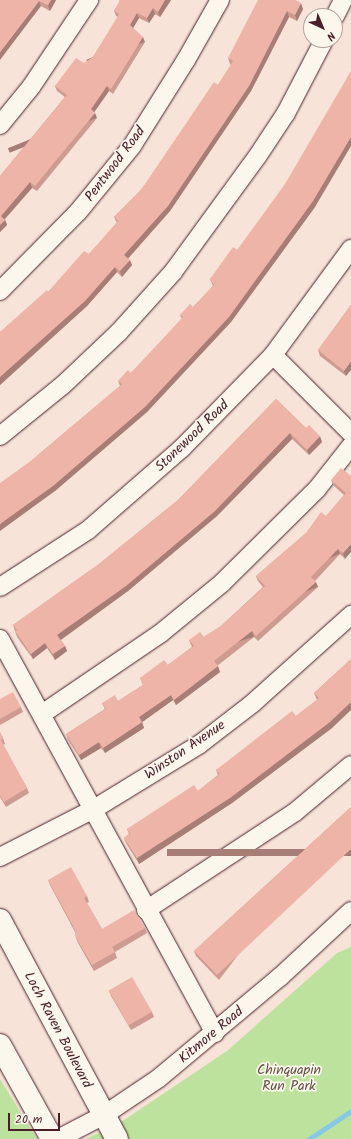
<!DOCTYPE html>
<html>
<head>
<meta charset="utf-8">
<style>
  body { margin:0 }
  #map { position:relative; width:351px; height:1139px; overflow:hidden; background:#f7e3d8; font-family:Kalam,sans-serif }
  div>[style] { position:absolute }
  .green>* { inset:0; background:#bde29d }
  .stream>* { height:5px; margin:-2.5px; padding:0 2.5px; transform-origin:2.5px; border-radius:2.5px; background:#86c9e7 }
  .roads { filter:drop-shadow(0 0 1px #4a1f2b) drop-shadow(0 0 1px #4a1f2b) }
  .minor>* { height:18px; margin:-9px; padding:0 9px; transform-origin:9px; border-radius:9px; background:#fbf7ec }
  .major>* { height:22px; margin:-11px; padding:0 11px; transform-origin:11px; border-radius:11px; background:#fbf7ec }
  .wall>* { inset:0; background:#cd9b90 }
  .shaded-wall>* { inset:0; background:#a77e76; transform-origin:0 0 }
  .building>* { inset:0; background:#eeb4a8; transform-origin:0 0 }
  span { translate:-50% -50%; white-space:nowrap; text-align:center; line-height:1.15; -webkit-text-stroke:3.5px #fbf7ec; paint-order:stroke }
  .street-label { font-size:14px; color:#4a1f2b }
  .park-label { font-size:14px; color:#675048 }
  .north { position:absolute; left:303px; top:8px; width:40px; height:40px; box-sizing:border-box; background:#fbf7ec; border:1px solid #b4a19f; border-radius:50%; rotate:136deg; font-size:11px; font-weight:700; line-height:16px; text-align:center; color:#4a1f2b }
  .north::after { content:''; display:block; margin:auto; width:14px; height:18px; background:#4a1f2b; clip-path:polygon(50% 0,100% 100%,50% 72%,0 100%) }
  .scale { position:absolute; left:8px; top:1113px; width:52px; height:18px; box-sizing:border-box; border:2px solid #4a1f2b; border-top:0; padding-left:5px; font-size:12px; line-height:14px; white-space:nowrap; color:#4a1f2b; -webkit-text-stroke:3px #fbf7ec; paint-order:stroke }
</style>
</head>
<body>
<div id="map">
  <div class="green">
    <i style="clip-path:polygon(351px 947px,351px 1139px,86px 1139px,124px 1120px,227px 1051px,337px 953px)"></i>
    <i style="clip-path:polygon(0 1079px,37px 1139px,0 1139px)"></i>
  </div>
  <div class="stream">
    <i style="left:309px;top:1139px;width:50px;rotate:-33.7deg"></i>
  </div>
  <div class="roads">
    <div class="minor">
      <i style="left:335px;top:16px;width:18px;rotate:-63deg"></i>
      <i style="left:0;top:125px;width:49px;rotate:-50.8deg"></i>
      <i style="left:31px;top:87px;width:105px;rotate:-56.3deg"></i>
      <i style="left:0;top:291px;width:111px;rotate:-45.4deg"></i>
      <i style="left:78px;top:212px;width:85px;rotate:-50.7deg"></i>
      <i style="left:132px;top:146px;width:102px;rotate:-57.9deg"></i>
      <i style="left:186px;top:60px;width:69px;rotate:-60.5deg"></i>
      <i style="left:273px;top:355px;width:110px;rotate:45deg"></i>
      <i style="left:0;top:436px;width:81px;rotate:-39deg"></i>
      <i style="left:63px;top:385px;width:77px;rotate:-43.4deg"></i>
      <i style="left:119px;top:332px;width:81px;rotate:-48deg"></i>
      <i style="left:173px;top:272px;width:142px;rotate:-53.9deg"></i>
      <i style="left:257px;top:157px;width:53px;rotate:-56.6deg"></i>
      <i style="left:286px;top:113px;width:82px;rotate:-62.5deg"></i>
      <i style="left:0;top:587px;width:105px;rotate:-32.9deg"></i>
      <i style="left:88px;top:530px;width:125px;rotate:-41.1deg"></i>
      <i style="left:182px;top:448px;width:130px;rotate:-45.6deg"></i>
      <i style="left:273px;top:355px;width:132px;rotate:-53.7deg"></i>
      <i style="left:0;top:639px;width:449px;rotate:61.4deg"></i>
      <i style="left:42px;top:714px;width:144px;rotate:-34.2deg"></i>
      <i style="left:161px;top:633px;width:79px;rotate:-39.3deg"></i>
      <i style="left:222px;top:583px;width:134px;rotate:-44.7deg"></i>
      <i style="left:317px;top:489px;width:55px;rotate:-51.7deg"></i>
      <i style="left:0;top:857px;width:106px;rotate:-27.1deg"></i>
      <i style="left:94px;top:809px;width:124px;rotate:-31.5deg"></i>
      <i style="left:200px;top:744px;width:67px;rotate:-37.7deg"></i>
      <i style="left:253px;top:703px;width:132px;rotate:-41.9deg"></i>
      <i style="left:146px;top:910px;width:178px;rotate:-33.3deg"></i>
      <i style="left:295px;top:812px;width:73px;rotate:-40deg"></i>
      <i style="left:58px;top:1139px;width:52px;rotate:-27.6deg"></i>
      <i style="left:104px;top:1115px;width:66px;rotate:-33.9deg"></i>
      <i style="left:159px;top:1078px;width:158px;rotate:-39.9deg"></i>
      <i style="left:280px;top:977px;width:97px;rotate:-42.9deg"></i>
    </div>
    <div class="major">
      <i style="left:0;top:920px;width:248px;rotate:61.9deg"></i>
      <i style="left:0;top:1045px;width:107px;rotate:61deg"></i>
    </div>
  </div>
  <div class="wall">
    <i style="clip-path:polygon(0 0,56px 0,50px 11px,41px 6px)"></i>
    <i style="clip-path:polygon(119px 0,171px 0,160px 17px,155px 14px,149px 23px,139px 18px,133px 28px,145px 42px,113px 94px,109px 91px,94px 112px,97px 118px,37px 191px,32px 188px,5px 219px,7px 225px,0 232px,0 176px,65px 97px,57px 91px,55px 86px,93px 57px,118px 17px,116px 16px,114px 11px,120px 1px)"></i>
    <i style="clip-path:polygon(297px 1px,303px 9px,297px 21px,289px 17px,251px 91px,170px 211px,128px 258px,132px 265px,122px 277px,117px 272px,87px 306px,0 385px,0 332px,48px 292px,89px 254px,117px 223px,114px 217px,141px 190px,218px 85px,231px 65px,230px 64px,228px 58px)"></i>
    <i style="clip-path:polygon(315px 207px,231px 322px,147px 412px,55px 491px,32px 460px,120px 386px,118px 381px,131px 373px,182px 319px,180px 315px,193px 307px,213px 286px,210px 279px,237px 250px)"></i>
    <i style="clip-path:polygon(351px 305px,346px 376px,320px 356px,318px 350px)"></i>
    <i style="clip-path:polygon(276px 399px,306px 428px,322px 442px,309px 455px,292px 439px,217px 516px,128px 591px,61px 640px,65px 646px,67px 651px,55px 660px,47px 648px,33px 659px,17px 637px,13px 625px,99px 564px,178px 500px)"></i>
    <i style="clip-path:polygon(351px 476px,345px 559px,340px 554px,315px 581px,318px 587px,258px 641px,254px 637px,217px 666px,220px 672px,176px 705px,173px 700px,142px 722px,144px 728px,105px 753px,101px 748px,81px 760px,68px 740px,66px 734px,105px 709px,102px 703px,118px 701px,143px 685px,140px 678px,168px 665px,192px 647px,189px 640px,204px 637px,221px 626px,263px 587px,258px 581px,256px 576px,326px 516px,344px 495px,333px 485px,331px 480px)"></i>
    <i style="clip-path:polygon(351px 659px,332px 728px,232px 803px,139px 864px,126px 843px,124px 838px,129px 834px,127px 829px,198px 791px,218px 775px,216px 770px,296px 716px,317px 700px,314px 693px)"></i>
    <i style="clip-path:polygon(0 699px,21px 707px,23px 712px,0 725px)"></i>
    <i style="clip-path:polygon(0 732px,3px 738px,5px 744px,3px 745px,27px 788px,29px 793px,6px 807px,0 797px)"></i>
    <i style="clip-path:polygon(351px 807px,219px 980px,196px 956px,194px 951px)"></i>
    <i style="clip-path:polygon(48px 880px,87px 896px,89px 902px,87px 903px,102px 929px,145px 928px,147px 933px,115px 952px,117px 958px,94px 971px,78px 943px,76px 938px,75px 932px,50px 885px)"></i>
    <i style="clip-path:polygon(109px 991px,152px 1012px,154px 1017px,131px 1030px,111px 996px)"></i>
  </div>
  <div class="shaded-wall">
    <i style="clip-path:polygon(51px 0,56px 0,50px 11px,48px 5px)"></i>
    <i style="clip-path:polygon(165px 0,171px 0,160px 17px,158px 12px)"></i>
    <i style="clip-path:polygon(39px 1px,41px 6px,0 60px,0 52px)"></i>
    <i style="clip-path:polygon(301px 3px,303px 9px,297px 21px,295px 15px)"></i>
    <i style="clip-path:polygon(153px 8px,155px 14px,149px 23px,147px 18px)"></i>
    <i style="clip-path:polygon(287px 11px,289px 17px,251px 91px,170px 211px,126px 261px,124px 255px)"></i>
    <i style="clip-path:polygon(137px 13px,139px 18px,132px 30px,130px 25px)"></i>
    <i style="left:143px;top:37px;width:5px;height:61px;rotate:68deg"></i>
    <i style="clip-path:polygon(107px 86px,109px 91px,93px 114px,91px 109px)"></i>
    <i style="left:95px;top:113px;width:5px;height:94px;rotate:68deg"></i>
    <i style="clip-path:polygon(351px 137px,351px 146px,315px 207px,231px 322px,147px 412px,55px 491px,0 531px,0 524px)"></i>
    <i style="clip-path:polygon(30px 182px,32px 188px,3px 221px,1px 216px)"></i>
    <i style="clip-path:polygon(5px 220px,7px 225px,0 232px,0 225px)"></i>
    <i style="clip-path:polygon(130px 260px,132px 265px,122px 277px,120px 271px)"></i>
    <i style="clip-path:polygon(115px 267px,117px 272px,87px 306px,0 385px,0 377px)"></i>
    <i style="clip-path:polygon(351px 361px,351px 370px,346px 376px,344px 371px)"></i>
    <i style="clip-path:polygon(290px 433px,292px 439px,217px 516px,128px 591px,59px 641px,57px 635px)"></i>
    <i style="clip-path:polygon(320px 436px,322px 442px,309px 455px,307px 450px)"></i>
    <i style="clip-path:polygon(351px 544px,351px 552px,345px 559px,343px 553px)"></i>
    <i style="left:338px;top:549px;width:5px;height:39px;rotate:68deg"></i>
    <i style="left:316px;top:582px;width:5px;height:81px;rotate:68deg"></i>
    <i style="left:252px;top:631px;width:6px;height:48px;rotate:72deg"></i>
    <i style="clip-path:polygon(45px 643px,47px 648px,33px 659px,31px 654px)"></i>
    <i style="clip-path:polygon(65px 646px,67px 651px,55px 660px,53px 654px)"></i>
    <i style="clip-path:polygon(218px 666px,220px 672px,176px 705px,174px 700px)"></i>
    <i style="clip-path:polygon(171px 695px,173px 700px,141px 723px,139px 717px)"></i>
    <i style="clip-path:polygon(351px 702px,351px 710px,332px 728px,232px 803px,139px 864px,137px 858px)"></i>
    <i style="clip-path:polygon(142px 722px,144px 728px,105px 753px,103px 748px)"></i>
    <i style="clip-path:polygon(99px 742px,101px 748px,81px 760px,79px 755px)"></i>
    <i style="left:351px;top:849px;width:7px;height:184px;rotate:90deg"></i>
  </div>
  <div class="building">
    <i style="clip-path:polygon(0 0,51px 0,48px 5px,39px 1px,0 52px)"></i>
    <i style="clip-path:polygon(120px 0,165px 0,158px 12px,153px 8px,147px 18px,137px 13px,130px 25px,143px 37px,111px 89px,107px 86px,91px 109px,95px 113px,35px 186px,30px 182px,1px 216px,5px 220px,0 225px,0 176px,67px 95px,55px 86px,76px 58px,84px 63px,93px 57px,119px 14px,114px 11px)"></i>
    <i style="clip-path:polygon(258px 0,295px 0,301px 3px,295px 15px,287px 11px,249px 86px,168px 206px,124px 255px,130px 260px,120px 271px,115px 267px,85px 301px,0 377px,0 332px,47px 290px,48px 292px,84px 251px,89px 254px,118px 221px,114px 217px,141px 190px,214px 82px,218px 85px,233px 61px,228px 58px)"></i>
    <i style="clip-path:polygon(351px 71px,351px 137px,313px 201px,229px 317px,145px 407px,53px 486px,0 524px,0 483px,32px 460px,122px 384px,118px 381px,128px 370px,131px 373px,183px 317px,180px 315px,190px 304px,193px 307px,214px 285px,210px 279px,233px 247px,237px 250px,285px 184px)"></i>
    <i style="clip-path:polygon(351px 305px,351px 361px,344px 371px,318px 350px)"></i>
    <i style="clip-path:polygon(276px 399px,306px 428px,309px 425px,320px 436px,307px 450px,290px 433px,215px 511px,126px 586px,57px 635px,65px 646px,53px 654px,45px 643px,31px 654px,15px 631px,17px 630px,13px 625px,99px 564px,178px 500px)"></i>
    <i style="clip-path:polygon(341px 468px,351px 476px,351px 544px,343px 553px,338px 549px,311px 577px,316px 582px,256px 636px,252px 631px,214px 661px,218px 666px,174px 700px,171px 695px,139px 717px,142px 722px,103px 748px,99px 742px,79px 755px,66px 734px,106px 709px,102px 703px,115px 695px,118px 701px,143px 685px,140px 678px,164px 660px,168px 665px,194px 646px,189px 640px,200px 632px,204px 637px,221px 626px,265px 586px,256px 576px,306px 533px,321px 512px,326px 516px,346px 493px,331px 480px)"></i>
    <i style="clip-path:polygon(351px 659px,351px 702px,330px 722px,230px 798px,137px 858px,124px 838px,130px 834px,127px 829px,194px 785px,198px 791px,220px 774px,216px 770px,292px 711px,296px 716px,319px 698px,314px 693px)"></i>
    <i style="clip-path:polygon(13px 692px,21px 707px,0 719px,0 699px)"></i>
    <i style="clip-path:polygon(0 732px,3px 738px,1px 740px,27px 788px,4px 802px,0 795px)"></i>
    <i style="clip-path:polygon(351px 807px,351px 849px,217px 975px,194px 951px)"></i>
    <i style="clip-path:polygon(71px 867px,87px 896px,84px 898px,102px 929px,134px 910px,145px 928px,112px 947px,115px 952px,92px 965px,76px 938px,75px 930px,48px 880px)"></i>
    <i style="left:132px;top:977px;width:40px;height:27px;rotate:60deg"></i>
  </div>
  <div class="street-label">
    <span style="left:115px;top:164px;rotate:-53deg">Pentwood Road</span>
    <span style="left:192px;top:436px;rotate:-44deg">Stonewood Road</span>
    <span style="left:185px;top:750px;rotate:-34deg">Winston Avenue</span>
    <span style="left:58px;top:1030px;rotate:62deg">Loch Raven Boulevard</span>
    <span style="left:211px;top:1035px;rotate:-40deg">Kitmore Road</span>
  </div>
  <div class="park-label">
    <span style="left:289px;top:1078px">Chinquapin<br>Run Park</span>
  </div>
  <div class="north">N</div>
  <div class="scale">20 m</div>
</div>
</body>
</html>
